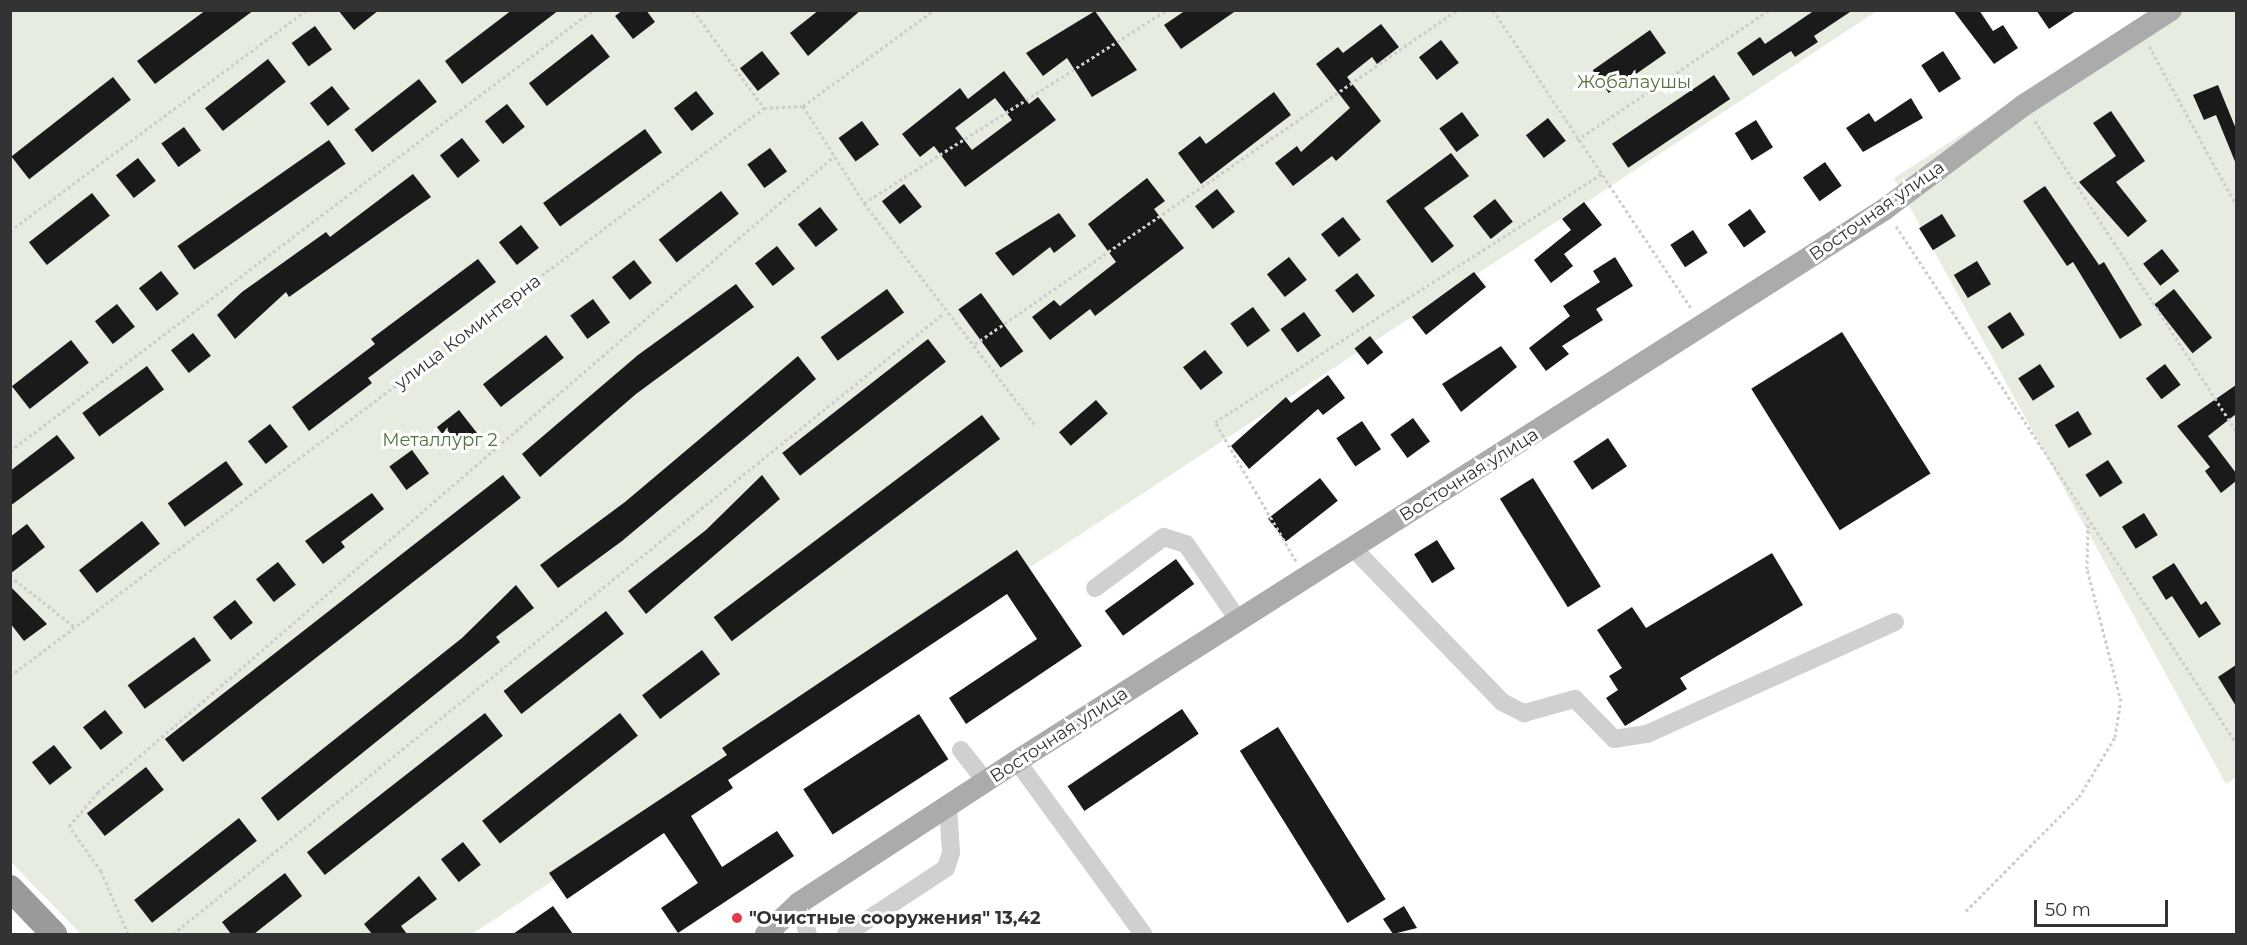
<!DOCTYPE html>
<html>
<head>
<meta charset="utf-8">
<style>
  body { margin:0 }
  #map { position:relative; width:2247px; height:945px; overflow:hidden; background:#fff; font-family:Montserrat,sans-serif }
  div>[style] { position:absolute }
  .green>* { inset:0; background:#e6ecdf }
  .building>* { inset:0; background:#1a1a1a; transform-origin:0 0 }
  .path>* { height:3px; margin-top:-1.5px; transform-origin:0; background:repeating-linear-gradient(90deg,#cdcdcd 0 3px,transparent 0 6px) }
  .minor>* { height:18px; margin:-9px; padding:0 9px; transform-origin:9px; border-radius:9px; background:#d0d0d0 }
  .major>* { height:22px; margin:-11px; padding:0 11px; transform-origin:11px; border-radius:11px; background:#ababab }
  .highway>* { height:26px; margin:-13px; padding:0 13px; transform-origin:13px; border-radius:13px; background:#9a9a9a }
  .dots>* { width:16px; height:16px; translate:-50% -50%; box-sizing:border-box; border:3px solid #fff; border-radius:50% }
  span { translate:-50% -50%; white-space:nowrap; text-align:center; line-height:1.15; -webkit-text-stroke:6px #fff; paint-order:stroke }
  .park-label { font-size:18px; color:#56703f }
  .street-label { font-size:18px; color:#333 }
  .poi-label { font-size:18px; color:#333; font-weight:700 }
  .left { translate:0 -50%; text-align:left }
  .frame { position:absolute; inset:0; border:12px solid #333; pointer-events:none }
  .scale { position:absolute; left:2034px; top:900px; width:134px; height:27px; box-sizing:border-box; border:3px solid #333; border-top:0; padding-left:8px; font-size:18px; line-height:21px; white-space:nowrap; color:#333; -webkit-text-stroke:4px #fff; paint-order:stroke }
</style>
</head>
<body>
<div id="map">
  <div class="green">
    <i style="clip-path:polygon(11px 11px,1877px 11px,472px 934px,81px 934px,11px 862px)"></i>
    <i style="clip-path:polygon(2155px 11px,2236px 11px,2236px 777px,2226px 784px,1894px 178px)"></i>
  </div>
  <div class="building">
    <i style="clip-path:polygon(206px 10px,254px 10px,155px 84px,137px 61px)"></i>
    <i style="clip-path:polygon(338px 10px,379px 10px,354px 30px)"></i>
    <i style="clip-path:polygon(512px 10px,559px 10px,462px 84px,445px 61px)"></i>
    <i style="clip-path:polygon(623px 10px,646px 10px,655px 22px,633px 39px,615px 16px)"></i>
    <i style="clip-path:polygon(819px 10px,861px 10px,808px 56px,790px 33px)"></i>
    <i style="clip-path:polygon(1186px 10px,1237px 10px,1181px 49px,1164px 25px)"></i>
    <i style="clip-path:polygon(1815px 10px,1853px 10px,1814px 36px,1818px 42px,1795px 57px,1791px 51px,1753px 76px,1737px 53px,1760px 37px,1765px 44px)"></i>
    <i style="clip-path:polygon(1953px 10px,1979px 10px,1993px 31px,2003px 25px,2018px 48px,1994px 64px)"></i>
    <i style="clip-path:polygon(2036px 10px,2077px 10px,2049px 29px)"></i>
    <i style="clip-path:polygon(1095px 11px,1137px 70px,1092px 97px,1067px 58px,1043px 76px,1026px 53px)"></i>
    <i style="clip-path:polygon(1381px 24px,1399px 47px,1377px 64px,1372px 57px,1347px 77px,1381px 121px,1336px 161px,1332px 156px,1293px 186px,1275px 163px,1297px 146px,1301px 152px,1350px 108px,1316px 64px,1338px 47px,1343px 53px)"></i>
    <i style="left:315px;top:26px;width:29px;height:29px;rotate:54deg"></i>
    <i style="left:1650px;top:30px;width:28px;height:70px;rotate:55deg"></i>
    <i style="left:592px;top:34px;width:29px;height:80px;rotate:52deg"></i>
    <i style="left:1441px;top:40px;width:29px;height:28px;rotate:52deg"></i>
    <i style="left:762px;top:51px;width:29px;height:28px;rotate:52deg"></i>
    <i style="left:1943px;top:51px;width:33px;height:26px;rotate:57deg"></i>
    <i style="left:268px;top:59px;width:29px;height:80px;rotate:52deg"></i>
    <i style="clip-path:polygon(evenodd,1004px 71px,1029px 104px,1038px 97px,1056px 120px,965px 187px,934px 146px,920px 157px,902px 134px,960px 88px,968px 99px,1004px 71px,995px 98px,1012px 120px,972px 150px,955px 128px,995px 98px)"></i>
    <i style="left:1714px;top:75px;width:29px;height:123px;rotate:56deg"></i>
    <i style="left:113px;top:77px;width:29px;height:129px;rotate:52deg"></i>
    <i style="left:419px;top:79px;width:29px;height:82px;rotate:52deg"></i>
    <i style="clip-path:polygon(2218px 85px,2236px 129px,2236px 164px,2216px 115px,2204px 120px,2193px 95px)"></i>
    <i style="left:332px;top:86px;width:29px;height:28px;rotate:52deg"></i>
    <i style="left:696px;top:91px;width:29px;height:28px;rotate:52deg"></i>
    <i style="clip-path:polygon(1274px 92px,1291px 115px,1201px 184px,1178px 153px,1200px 136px,1206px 144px)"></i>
    <i style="clip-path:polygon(1911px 98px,1923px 118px,1863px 152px,1846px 128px,1869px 113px,1875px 122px)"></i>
    <i style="left:507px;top:104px;width:29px;height:28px;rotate:52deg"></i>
    <i style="clip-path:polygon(2111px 111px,2145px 161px,2116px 182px,2147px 221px,2128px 237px,2079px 182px,2116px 156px,2093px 123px)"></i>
    <i style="left:1462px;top:112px;width:29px;height:28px;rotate:54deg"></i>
    <i style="left:1548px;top:118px;width:29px;height:28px;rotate:52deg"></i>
    <i style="left:1756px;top:120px;width:32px;height:25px;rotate:58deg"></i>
    <i style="left:862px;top:121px;width:29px;height:29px;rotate:54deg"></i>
    <i style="left:184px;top:127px;width:29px;height:28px;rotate:54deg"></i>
    <i style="left:645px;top:129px;width:29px;height:126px;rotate:54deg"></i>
    <i style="left:462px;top:138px;width:29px;height:28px;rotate:52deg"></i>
    <i style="left:329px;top:140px;width:29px;height:185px;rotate:55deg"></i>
    <i style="left:770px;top:148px;width:29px;height:28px;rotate:54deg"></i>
    <i style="clip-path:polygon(1451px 153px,1469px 176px,1424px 208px,1454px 246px,1432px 263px,1386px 201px)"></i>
    <i style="left:138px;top:158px;width:29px;height:28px;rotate:52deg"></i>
    <i style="left:1825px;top:162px;width:29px;height:27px;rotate:55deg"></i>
    <i style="clip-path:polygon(413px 174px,431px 197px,289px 297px,286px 292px,235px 339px,217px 315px,242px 292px,326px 232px,330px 237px)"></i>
    <i style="clip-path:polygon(1147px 178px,1165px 201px,1154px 209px,1184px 248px,1095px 316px,1090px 309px,1050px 340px,1032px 317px,1054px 300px,1060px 306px,1116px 262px,1088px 224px)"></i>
    <i style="left:904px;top:184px;width:29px;height:28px;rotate:52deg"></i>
    <i style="clip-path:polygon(2045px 186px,2099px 265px,2104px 262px,2142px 325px,2120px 339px,2073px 262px,2067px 266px,2023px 201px)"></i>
    <i style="left:1217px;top:189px;width:29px;height:28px;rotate:52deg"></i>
    <i style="left:721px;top:191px;width:29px;height:79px;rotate:52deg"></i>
    <i style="left:92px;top:193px;width:29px;height:80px;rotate:52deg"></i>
    <i style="left:1495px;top:199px;width:29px;height:28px;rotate:52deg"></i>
    <i style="clip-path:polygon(1584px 202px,1602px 225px,1564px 254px,1573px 266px,1551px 283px,1534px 260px,1571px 230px,1562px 219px)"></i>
    <i style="left:820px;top:207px;width:29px;height:28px;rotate:52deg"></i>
    <i style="left:1750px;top:209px;width:28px;height:27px;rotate:55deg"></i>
    <i style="clip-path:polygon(1059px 213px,1076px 236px,1054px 253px,1050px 247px,1013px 276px,995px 253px)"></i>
    <i style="left:1942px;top:214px;width:26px;height:27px;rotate:58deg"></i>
    <i style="left:1343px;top:217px;width:29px;height:28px;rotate:52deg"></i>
    <i style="left:521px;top:225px;width:29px;height:28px;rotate:52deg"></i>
    <i style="left:1693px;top:230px;width:27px;height:27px;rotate:57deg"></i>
    <i style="left:777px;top:246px;width:29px;height:28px;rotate:52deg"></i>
    <i style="left:2162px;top:249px;width:28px;height:24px;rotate:52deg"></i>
    <i style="left:1289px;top:257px;width:29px;height:28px;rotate:52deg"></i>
    <i style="clip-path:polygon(1615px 257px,1633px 286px,1596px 309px,1603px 320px,1562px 346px,1569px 354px,1546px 371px,1529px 348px,1570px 316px,1563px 306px,1600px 282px,1593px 271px)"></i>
    <i style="clip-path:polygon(478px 259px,496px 282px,368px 378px,372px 383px,309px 431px,292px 407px,375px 344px,371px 339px)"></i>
    <i style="left:634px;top:260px;width:29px;height:28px;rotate:52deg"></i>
    <i style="left:1977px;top:261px;width:27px;height:27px;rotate:59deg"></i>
    <i style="left:161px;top:271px;width:29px;height:28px;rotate:52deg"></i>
    <i style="clip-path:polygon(1474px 272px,1486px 287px,1426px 335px,1412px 317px)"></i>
    <i style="left:1357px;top:273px;width:29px;height:28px;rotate:52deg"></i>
    <i style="clip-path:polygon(736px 284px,754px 307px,636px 394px,540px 477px,522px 454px,638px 355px)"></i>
    <i style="left:887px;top:289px;width:29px;height:82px;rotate:54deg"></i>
    <i style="left:2174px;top:289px;width:62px;height:25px;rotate:52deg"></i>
    <i style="left:981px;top:293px;width:72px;height:28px;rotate:54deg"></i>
    <i style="left:593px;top:299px;width:29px;height:28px;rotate:54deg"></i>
    <i style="left:117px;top:304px;width:29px;height:28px;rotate:52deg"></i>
    <i style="left:1253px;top:307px;width:29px;height:28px;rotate:54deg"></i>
    <i style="left:1304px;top:312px;width:29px;height:29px;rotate:54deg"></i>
    <i style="left:2010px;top:312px;width:27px;height:27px;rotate:57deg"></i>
    <i style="left:1842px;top:332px;width:167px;height:107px;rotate:58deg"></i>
    <i style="left:193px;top:333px;width:29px;height:28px;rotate:52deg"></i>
    <i style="left:546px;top:335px;width:29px;height:80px;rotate:52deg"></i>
    <i style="left:1370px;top:336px;width:21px;height:20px;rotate:51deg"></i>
    <i style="left:928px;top:339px;width:29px;height:185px;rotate:52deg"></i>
    <i style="left:71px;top:340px;width:29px;height:75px;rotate:52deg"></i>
    <i style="clip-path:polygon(1501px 346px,1517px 367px,1461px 412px,1442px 384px)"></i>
    <i style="left:1205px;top:350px;width:29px;height:28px;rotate:52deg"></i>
    <i style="clip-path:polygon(798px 356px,816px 379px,622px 541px,558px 588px,540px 565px,625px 502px)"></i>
    <i style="left:2040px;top:364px;width:27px;height:26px;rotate:57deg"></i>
    <i style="left:2165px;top:364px;width:26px;height:24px;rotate:53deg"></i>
    <i style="left:147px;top:366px;width:29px;height:80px;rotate:54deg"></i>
    <i style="clip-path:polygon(1328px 375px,1345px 398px,1323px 415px,1318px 409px,1249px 469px,1231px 446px,1286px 397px,1291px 403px)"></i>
    <i style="clip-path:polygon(2236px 385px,2236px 414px,2208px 436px,2236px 473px,2236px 481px,2221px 493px,2205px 471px,2210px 467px,2177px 426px)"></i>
    <i style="left:1096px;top:400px;width:18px;height:49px;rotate:49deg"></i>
    <i style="left:459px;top:410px;width:29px;height:28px;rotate:52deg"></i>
    <i style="left:2078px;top:411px;width:27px;height:27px;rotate:59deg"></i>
    <i style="left:982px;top:415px;width:30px;height:336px;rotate:53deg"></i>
    <i style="left:1413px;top:418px;width:29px;height:28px;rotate:54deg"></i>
    <i style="left:1362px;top:421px;width:34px;height:31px;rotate:56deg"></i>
    <i style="left:270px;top:424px;width:29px;height:28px;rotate:52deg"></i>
    <i style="clip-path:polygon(57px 435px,75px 458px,10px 506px,10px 471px)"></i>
    <i style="left:1608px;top:438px;width:34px;height:42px;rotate:56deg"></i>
    <i style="left:412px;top:450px;width:29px;height:28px;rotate:54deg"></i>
    <i style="left:2108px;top:460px;width:27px;height:27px;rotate:57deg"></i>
    <i style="left:226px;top:461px;width:29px;height:72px;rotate:54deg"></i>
    <i style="left:503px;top:475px;width:29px;height:429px;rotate:52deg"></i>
    <i style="clip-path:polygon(762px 475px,780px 499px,646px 614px,628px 591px,706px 530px)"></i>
    <i style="left:1320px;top:478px;width:29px;height:66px;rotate:52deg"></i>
    <i style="left:1533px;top:478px;width:128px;height:39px;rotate:58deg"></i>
    <i style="clip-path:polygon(372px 493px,384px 509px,341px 542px,345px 547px,323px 564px,305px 541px)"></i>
    <i style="left:2144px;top:513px;width:26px;height:26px;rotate:58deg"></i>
    <i style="left:142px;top:521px;width:29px;height:80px;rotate:52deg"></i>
    <i style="clip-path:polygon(27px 524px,45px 547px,10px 574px,10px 537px)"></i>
    <i style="left:1437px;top:540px;width:34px;height:27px;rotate:58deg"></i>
    <i style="clip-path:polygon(1017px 550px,1082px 646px,966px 724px,949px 698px,1037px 639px,1007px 594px,728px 780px,733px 788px,691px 816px,722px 867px,777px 831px,794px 856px,678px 933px,661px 908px,698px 883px,664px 833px,567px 899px,549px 873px,727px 755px,722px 748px)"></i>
    <i style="clip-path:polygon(1772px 553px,1803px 605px,1680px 678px,1687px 689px,1625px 726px,1606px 698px,1618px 690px,1609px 676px,1622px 668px,1597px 630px,1632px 607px,1646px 628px)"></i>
    <i style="left:1176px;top:559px;width:31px;height:88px;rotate:54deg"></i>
    <i style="left:278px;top:562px;width:29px;height:28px;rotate:52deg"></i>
    <i style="clip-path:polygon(2174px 563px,2201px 605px,2206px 601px,2221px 624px,2199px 638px,2172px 596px,2166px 600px,2152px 577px)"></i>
    <i style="clip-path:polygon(516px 585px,534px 608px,496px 637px,500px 642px,278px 821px,261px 798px,462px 638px)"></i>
    <i style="clip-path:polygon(10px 586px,47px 624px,24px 641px,10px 623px)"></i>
    <i style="left:235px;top:600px;width:29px;height:28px;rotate:52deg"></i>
    <i style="left:606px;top:611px;width:29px;height:130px;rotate:52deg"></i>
    <i style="left:194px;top:637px;width:29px;height:82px;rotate:54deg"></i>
    <i style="left:702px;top:650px;width:30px;height:75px;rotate:53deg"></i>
    <i style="clip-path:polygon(2236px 665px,2236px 706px,2218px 677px)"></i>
    <i style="left:1182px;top:709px;width:30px;height:138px;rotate:56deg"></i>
    <i style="left:105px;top:710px;width:29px;height:28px;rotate:52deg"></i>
    <i style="left:485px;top:713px;width:29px;height:226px;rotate:52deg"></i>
    <i style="left:620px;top:713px;width:29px;height:175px;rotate:52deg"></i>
    <i style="left:919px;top:714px;width:54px;height:138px;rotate:57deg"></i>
    <i style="left:1278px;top:727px;width:203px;height:45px;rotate:58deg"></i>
    <i style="left:54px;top:745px;width:29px;height:28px;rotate:52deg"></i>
    <i style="left:146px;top:767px;width:29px;height:75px;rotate:52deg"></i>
    <i style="left:239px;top:818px;width:29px;height:133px;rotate:52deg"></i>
    <i style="left:463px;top:842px;width:29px;height:28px;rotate:52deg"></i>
    <i style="clip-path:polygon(285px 873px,302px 896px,254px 934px,231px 934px,222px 922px)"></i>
    <i style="clip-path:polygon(419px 876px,437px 899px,401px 926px,407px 934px,372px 934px,364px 924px)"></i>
    <i style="clip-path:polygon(553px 906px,573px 934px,513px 934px)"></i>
    <i style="clip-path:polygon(1404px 906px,1417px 928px,1393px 934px,1383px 919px)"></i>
  </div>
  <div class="path">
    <i style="left:693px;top:10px;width:121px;rotate:54.1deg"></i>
    <i style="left:1493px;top:10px;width:359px;rotate:56.4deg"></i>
    <i style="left:2149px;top:46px;width:181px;rotate:61.3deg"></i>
    <i style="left:803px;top:106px;width:115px;rotate:57.8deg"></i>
    <i style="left:864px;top:203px;width:280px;rotate:52.4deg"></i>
    <i style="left:2035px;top:121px;width:369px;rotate:57deg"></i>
    <i style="left:1577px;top:140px;width:232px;rotate:-34.1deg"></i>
    <i style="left:864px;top:203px;width:359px;rotate:-32.5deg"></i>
    <i style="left:1896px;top:226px;width:619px;rotate:56.67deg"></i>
    <i style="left:10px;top:231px;width:369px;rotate:-36.7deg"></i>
    <i style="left:975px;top:344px;width:586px;rotate:-34.72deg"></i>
    <i style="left:10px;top:451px;width:731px;rotate:-37.11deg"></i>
    <i style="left:1296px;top:561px;width:161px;rotate:-120.2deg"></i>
    <i style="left:1215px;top:422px;width:461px;rotate:-32.7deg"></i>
    <i style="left:10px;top:576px;width:84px;rotate:38.2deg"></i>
    <i style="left:10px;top:676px;width:944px;rotate:-36.99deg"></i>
    <i style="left:764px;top:108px;width:39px;rotate:-3deg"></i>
    <i style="left:803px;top:106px;width:162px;rotate:-36.2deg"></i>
    <i style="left:1966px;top:911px;width:161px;rotate:-45.3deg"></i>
    <i style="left:2079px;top:797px;width:70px;rotate:-59deg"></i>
    <i style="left:2115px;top:737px;width:36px;rotate:-81deg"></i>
    <i style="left:2121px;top:701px;width:136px;rotate:-104.4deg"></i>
    <i style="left:2087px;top:569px;width:46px;rotate:-88.8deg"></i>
    <i style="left:128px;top:934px;width:69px;rotate:-113.2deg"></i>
    <i style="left:101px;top:871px;width:55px;rotate:-125.4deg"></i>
    <i style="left:69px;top:826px;width:45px;rotate:-49.5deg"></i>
    <i style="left:98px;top:792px;width:973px;rotate:-40.83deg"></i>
    <i style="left:173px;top:934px;width:990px;rotate:-38.85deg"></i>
  </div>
  <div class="minor">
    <i style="left:1353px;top:548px;width:214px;rotate:45.9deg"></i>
    <i style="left:1502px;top:702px;width:25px;rotate:27deg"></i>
    <i style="left:1524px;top:713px;width:53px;rotate:-15.4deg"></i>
    <i style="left:1575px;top:699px;width:56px;rotate:45.7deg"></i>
    <i style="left:1614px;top:739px;width:33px;rotate:-9deg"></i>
    <i style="left:1647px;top:734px;width:272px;rotate:-24.3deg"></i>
    <i style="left:1095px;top:588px;width:86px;rotate:-36.5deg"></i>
    <i style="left:1164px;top:537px;width:23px;rotate:18deg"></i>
    <i style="left:1186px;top:544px;width:93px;rotate:55.5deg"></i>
    <i style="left:961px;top:750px;width:41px;rotate:52deg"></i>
    <i style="left:1017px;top:761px;width:214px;rotate:53.9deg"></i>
    <i style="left:799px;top:903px;width:32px;rotate:74deg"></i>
    <i style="left:846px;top:934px;width:120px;rotate:-33.4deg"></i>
    <i style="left:946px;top:868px;width:16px;rotate:-72deg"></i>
    <i style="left:951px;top:853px;width:46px;rotate:-93.7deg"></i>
  </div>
  <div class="major">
    <i style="left:766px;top:934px;width:45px;rotate:-43.2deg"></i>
    <i style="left:799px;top:903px;width:260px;rotate:-33.1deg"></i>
    <i style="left:1017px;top:761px;width:1029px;rotate:-32.45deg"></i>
    <i style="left:1885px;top:209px;width:174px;rotate:-36.8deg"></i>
    <i style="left:2024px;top:105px;width:175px;rotate:-32.9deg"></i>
  </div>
  <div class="highway">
    <i style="left:10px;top:888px;width:64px;rotate:46.3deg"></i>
  </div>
  <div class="dots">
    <i style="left:737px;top:918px;background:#e63946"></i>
  </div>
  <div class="park-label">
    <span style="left:1634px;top:82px">Жобалаушы</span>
    <span style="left:440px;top:440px">Металлург 2</span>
  </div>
  <div class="street-label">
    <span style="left:1877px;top:211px;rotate:-35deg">Восточная улица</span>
    <span style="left:468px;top:332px;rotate:-37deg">улица Коминтерна</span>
    <span style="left:1469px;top:475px;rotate:-32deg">Восточная улица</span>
    <span style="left:1059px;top:735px;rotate:-33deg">Восточная улица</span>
  </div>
  <div class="poi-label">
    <span class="left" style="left:749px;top:918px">"Очистные сооружения" 13,42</span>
  </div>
  <div class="frame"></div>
  <div class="scale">50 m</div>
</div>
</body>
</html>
